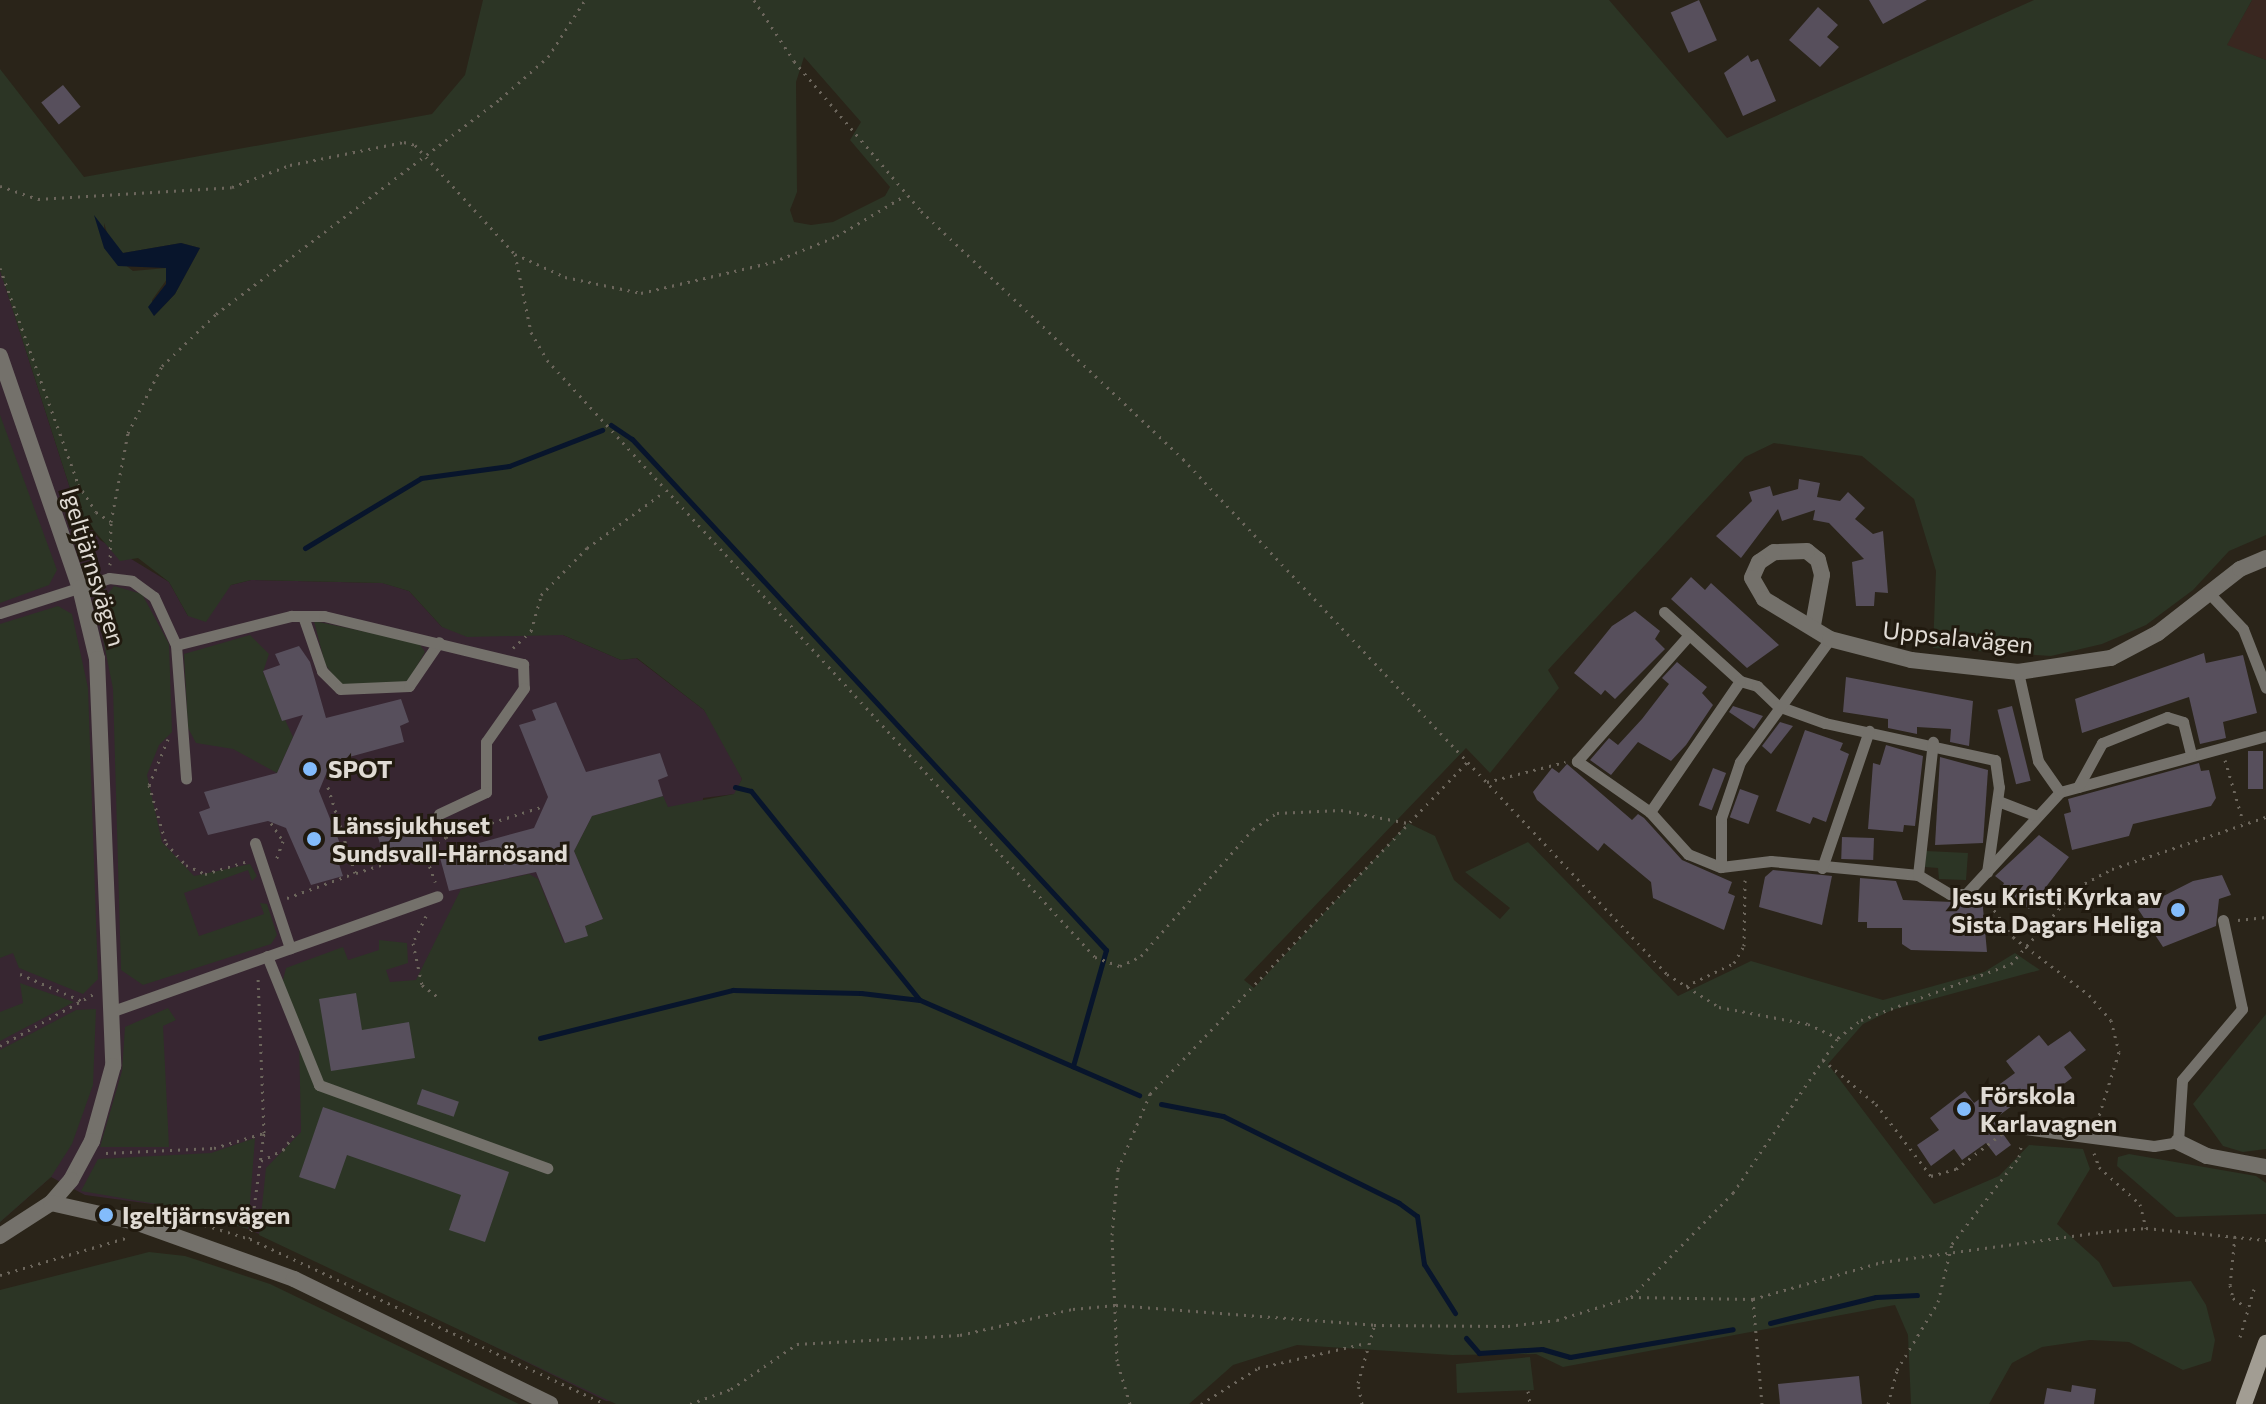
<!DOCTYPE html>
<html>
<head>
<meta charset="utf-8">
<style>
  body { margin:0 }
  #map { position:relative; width:2266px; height:1404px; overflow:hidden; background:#2a2419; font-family:Commissioner,sans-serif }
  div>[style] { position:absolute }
  .commercial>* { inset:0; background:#392720 }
  .medical>* { inset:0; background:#372631 }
  .green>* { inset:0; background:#2c3525 }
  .water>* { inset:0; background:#08152c }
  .stream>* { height:5px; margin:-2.5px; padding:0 2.5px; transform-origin:2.5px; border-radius:2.5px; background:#08152c }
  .building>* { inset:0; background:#574f5c; transform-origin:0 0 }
  .path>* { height:3px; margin-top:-1.5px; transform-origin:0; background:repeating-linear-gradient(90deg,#6c665c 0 2px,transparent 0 8px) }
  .lane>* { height:11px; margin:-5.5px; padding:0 5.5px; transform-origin:5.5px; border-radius:5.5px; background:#74716b }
  .street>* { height:16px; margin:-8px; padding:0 8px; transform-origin:8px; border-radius:8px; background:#74716b }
  .secondary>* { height:16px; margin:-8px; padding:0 8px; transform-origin:8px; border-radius:8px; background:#a29d93 }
  .dots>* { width:22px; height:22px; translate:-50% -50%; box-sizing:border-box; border:4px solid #211a0f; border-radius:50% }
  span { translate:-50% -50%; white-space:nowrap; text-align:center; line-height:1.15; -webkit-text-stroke:6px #211a0f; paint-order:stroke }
  .street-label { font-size:24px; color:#e0dbd4 }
  .poi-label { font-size:24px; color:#e0dbd4; font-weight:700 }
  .left { translate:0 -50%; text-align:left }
  .right { translate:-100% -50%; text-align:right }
</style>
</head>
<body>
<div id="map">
  <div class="commercial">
    <i style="clip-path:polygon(2252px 0,2266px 0,2266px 60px,2226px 46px)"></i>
  </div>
  <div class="medical">
    <i style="clip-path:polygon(0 270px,77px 510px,100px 540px,169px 582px,188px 616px,231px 585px,251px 580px,383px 583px,409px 591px,442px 627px,563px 635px,621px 660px,636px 658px,704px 710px,724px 738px,742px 779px,735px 794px,703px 798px,670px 1404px,606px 1401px,335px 1268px,248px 1229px,174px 1207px,85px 1195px,51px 1177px,0 1222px)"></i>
  </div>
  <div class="green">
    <i style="clip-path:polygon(evenodd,483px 0,1609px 0,1727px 138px,2034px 0,2252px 0,2227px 45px,2266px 60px,2266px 535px,2229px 551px,2193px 590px,2146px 625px,2102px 644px,2051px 656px,1933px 648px,1936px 571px,1914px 499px,1862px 456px,1774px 443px,1745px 457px,1548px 670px,1559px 688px,1490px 773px,1466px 748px,1244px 980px,1254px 988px,1408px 823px,1435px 836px,1454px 880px,1500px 919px,1510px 908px,1465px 872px,1528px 842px,1678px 996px,1751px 961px,1883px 1000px,1984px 972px,2015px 953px,2040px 970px,1892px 1010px,1863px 1024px,1828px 1064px,1934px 1204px,1999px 1176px,2029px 1145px,2083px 1149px,2090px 1169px,2057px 1224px,2099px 1262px,2113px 1287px,2191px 1281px,2206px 1305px,2215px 1340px,2211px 1361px,2183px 1370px,2129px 1342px,2090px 1340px,2042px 1347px,2012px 1363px,1989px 1404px,1911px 1404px,1908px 1335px,1895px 1305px,1563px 1367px,1536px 1354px,1452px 1355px,1297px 1345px,1233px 1365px,1189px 1404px,616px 1404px,259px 1235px,266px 1168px,301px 1132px,299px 1037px,282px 984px,286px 968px,343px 947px,348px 960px,379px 950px,379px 940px,407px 943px,408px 963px,386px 970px,390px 982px,416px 980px,461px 889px,529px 874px,538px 879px,564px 943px,587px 936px,585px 926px,603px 919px,574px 851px,592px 816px,663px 796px,668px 807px,734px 794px,742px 779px,704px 710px,637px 658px,621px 660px,563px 635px,467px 637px,442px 627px,409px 591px,382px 583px,251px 580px,231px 585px,206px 622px,188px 616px,169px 582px,138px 558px,120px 561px,77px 510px,0 270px,0 69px,84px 177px,432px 114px,465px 75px,483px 0,804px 57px,861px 122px,850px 140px,890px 187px,885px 196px,833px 222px,811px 225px,794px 222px,790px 210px,797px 192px,796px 82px,804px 57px,483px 0,104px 223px,111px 245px,123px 253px,181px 243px,200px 248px,175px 294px,154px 316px,152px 300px,170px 275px,166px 268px,133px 271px,104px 248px,104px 223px)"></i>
    <i style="clip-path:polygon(0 415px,57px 570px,49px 585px,0 603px)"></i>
    <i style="clip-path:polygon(114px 586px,142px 594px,169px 644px,172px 732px,159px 745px,147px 775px,162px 842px,194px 876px,250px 864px,257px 876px,252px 881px,248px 870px,184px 893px,199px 936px,264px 914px,260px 903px,267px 904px,277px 935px,271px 944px,143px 985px,121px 970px,113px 689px,97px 608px)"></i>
    <i style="clip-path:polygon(58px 606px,72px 614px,88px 688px,98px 979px,83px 994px,19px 968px,13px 953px,0 958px,0 624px)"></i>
    <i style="clip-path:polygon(314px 621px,419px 643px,425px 652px,409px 680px,398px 684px,340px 685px,325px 664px)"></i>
    <i style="clip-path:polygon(250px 635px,269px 654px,263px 672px,293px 737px,277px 773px,233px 749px,196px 743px,188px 728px,184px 654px)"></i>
    <i style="clip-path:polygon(1926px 851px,1968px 853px,1966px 880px,1939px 879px,1938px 868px,1925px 867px)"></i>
    <i style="clip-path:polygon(20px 983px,74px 1002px,0 1041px,0 1012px,23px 1003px)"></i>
    <i style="clip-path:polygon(168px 1008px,176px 1020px,163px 1026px,169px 1147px,100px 1147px,122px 1071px,125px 1027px)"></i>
    <i style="clip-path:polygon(96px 1009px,93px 1085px,72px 1144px,51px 1177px,0 1222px,0 1050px,76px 1010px)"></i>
    <i style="clip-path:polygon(2266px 1014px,2266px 1149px,2243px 1152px,2223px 1146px,2193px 1104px)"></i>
    <i style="clip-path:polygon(255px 1138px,248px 1229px,174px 1207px,81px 1191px,98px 1159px,211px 1153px)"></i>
    <i style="clip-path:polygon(2129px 1154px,2256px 1176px,2266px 1183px,2266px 1214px,2176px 1217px,2117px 1166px,2118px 1157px)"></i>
    <i style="clip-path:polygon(149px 1252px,185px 1256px,270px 1284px,519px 1404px,0 1404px,0 1290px)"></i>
    <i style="clip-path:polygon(1530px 1357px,1534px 1390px,1457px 1393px,1456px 1364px)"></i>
  </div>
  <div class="water">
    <i style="clip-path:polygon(94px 215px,123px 253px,181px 243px,200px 248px,175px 294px,154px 316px,148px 307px,166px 284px,166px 268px,118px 266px,104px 248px)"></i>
  </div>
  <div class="stream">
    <i style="left:611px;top:425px;width:25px;rotate:34deg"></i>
    <i style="left:632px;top:439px;width:697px;rotate:47.15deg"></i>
    <i style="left:1106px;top:950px;width:121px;rotate:105.9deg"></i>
    <i style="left:305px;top:548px;width:135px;rotate:-31.1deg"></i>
    <i style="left:421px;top:478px;width:89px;rotate:-7.8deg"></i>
    <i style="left:509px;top:466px;width:100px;rotate:-21.2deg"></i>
    <i style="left:735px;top:787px;width:16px;rotate:14deg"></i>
    <i style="left:751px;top:791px;width:267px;rotate:51.1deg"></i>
    <i style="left:540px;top:1038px;width:199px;rotate:-14deg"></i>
    <i style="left:733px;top:990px;width:128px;rotate:1.3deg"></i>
    <i style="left:861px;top:993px;width:59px;rotate:6.8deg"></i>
    <i style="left:920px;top:1000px;width:239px;rotate:23.5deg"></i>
    <i style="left:1161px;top:1104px;width:63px;rotate:11deg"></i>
    <i style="left:1223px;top:1116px;width:196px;rotate:26.3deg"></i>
    <i style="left:1399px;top:1203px;width:22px;rotate:36deg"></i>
    <i style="left:1417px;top:1216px;width:49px;rotate:81.7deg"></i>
    <i style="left:1424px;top:1264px;width:58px;rotate:57.7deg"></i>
    <i style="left:1770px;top:1323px;width:109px;rotate:-13.8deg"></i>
    <i style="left:1876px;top:1297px;width:41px;rotate:-2.8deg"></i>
    <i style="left:1466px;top:1338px;width:20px;rotate:49deg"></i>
    <i style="left:1479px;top:1353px;width:63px;rotate:-3.6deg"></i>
    <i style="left:1542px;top:1349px;width:29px;rotate:16deg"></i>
    <i style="left:1570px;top:1357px;width:165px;rotate:-9.7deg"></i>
  </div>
  <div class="building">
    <i style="left:1699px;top:0;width:44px;height:31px;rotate:66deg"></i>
    <i style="clip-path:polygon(1869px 0,1927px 0,1883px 24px)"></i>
    <i style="clip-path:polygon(1818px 7px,1838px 25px,1827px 37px,1839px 47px,1820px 67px,1789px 40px)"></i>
    <i style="clip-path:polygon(1748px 55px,1751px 62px,1758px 59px,1776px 101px,1743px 116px,1724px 73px)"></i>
    <i style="left:63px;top:85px;width:28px;height:28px;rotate:51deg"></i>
    <i style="clip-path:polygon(1799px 479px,1820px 483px,1817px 497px,1840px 501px,1848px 492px,1865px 508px,1855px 519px,1873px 534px,1883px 531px,1888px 593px,1875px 592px,1874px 606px,1856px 606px,1852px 562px,1864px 559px,1829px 523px,1813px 520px,1815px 510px,1782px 521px,1778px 509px,1741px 558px,1716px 536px,1752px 501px,1749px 492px,1770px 486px,1773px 496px,1798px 489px)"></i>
    <i style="clip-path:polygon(1691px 577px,1705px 590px,1711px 583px,1779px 645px,1747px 668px,1671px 599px)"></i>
    <i style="clip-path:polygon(1635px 611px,1660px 631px,1655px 639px,1665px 649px,1615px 699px,1605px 690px,1601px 695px,1574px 673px,1612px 626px)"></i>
    <i style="clip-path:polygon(299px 646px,310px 662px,326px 718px,401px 699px,409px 722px,400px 726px,404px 742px,331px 762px,319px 791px,347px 861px,339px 864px,343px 876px,311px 885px,286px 828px,268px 821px,208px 835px,199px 812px,210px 808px,204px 792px,277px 773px,303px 715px,282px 721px,263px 671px,280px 665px,275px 654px)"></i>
    <i style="clip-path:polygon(2204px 653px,2206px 663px,2243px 655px,2257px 713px,2223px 722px,2226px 738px,2200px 744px,2189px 697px,2082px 733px,2075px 699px)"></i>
    <i style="clip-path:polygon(1677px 662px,1707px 687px,1702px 693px,1713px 705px,1686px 745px,1671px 761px,1638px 742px,1611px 775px,1590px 760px,1609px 738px,1618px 745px,1642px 719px,1669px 684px,1662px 678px)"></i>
    <i style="clip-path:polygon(1846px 677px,1973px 701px,1969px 746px,1950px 742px,1951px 729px,1917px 727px,1917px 734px,1888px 728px,1888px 719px,1843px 712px)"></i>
    <i style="clip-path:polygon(556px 702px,586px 772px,660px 753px,668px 776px,658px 780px,663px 796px,592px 816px,574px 851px,603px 919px,585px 926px,588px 936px,565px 943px,536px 872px,449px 891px,439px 854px,534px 828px,548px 797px,519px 725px,536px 720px,532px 710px)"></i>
    <i style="clip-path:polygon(1733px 706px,1763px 716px,1754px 729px,1729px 712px)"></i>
    <i style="left:2012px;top:706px;width:77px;height:15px;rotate:76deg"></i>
    <i style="clip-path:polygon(1780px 722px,1793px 726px,1771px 754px,1762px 746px)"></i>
    <i style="clip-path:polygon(1805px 730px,1843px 743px,1840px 750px,1849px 754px,1826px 822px,1813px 817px,1810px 824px,1776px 811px)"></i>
    <i style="clip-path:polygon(1886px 745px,1923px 756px,1915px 826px,1904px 825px,1903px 832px,1868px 829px,1873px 763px,1880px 765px)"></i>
    <i style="left:2248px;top:751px;width:15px;height:38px"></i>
    <i style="clip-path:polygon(1940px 757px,1988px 770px,1983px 843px,1935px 845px)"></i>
    <i style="clip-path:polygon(2199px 763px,2201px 771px,2209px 770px,2216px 798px,2211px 806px,2133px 824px,2129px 836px,2072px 850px,2064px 814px,2071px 812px,2068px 799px)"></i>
    <i style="clip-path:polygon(1567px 764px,1632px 820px,1638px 814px,1644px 818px,1682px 860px,1732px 882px,1728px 893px,1735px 896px,1724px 930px,1653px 898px,1651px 882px,1604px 843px,1598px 851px,1537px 800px,1533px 792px,1552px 768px,1559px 773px)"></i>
    <i style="left:1713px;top:768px;width:14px;height:40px;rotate:21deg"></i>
    <i style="left:1740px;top:789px;width:20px;height:30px;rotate:20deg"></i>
    <i style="left:426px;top:820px;width:26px;height:51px;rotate:72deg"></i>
    <i style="clip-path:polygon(2039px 835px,2069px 857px,2029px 909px,2001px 889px,2004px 883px,1995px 876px)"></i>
    <i style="left:1842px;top:837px;width:32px;height:22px;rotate:2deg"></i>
    <i style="clip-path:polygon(1773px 870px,1832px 876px,1822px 925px,1759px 907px,1765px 877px)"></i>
    <i style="clip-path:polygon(2222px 875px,2231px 895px,2219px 899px,2216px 926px,2163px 947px,2138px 909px,2193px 881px)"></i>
    <i style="clip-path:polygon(1860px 878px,1896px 881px,1903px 900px,1978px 903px,1982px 897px,1987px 952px,1911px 950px,1902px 944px,1902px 928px,1867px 928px,1867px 922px,1858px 922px)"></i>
    <i style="clip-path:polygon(356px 993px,362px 1030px,409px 1022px,415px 1058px,331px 1071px,319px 999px)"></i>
    <i style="clip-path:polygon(2070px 1031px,2086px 1050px,2064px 1067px,2072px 1078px,2036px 1104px,2028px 1094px,1993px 1120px,2011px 1145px,1996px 1156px,1986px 1143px,1962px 1160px,1954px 1149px,1931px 1166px,1917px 1145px,1939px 1130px,1930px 1118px,1965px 1091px,1974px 1103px,2015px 1073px,2006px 1061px,2039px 1035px,2048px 1046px)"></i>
    <i style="left:422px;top:1089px;width:39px;height:16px;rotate:19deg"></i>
    <i style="clip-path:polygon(323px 1107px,509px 1172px,485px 1242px,449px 1230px,461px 1195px,416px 1179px,347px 1155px,335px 1189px,299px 1177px)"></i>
    <i style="clip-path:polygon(1859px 1376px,1862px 1404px,1780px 1404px,1778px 1384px)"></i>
    <i style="clip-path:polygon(2072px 1385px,2096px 1389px,2094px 1404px,2044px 1404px,2047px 1388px,2071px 1392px)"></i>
  </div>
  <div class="path">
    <i style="left:754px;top:0;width:73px;rotate:56.7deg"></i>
    <i style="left:794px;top:61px;width:197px;rotate:49.7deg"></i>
    <i style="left:921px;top:211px;width:361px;rotate:43.4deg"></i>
    <i style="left:1183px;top:459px;width:707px;rotate:46.78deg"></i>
    <i style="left:1667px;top:974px;width:62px;rotate:32.4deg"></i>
    <i style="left:1719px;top:1007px;width:91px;rotate:10.8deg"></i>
    <i style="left:1808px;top:1024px;width:33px;rotate:25deg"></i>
    <i style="left:0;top:186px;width:40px;rotate:18.9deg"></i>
    <i style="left:38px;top:199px;width:194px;rotate:-3.5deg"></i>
    <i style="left:232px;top:187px;width:62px;rotate:-20.8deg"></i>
    <i style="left:290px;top:165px;width:116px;rotate:-11.4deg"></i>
    <i style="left:404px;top:142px;width:11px;rotate:15deg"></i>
    <i style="left:415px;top:145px;width:148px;rotate:47.5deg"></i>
    <i style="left:515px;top:254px;width:55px;rotate:24.7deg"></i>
    <i style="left:565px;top:277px;width:78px;rotate:11.9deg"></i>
    <i style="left:641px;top:293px;width:136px;rotate:-13.2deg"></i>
    <i style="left:773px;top:262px;width:69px;rotate:-22.1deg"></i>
    <i style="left:837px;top:236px;width:80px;rotate:-30.7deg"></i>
    <i style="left:515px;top:254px;width:80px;rotate:78.4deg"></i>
    <i style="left:531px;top:332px;width:32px;rotate:60deg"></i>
    <i style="left:547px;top:360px;width:810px;rotate:47.45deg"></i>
    <i style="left:1095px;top:957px;width:27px;rotate:20deg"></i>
    <i style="left:1120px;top:966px;width:23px;rotate:-25deg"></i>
    <i style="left:1141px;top:956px;width:169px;rotate:-48.6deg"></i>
    <i style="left:1253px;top:829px;width:29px;rotate:-34deg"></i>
    <i style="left:1277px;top:813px;width:64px;rotate:-2.7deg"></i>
    <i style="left:1341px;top:810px;width:68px;rotate:11deg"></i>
    <i style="left:0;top:268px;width:230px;rotate:70.1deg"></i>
    <i style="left:78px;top:484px;width:33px;rotate:57deg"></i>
    <i style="left:96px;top:512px;width:17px;rotate:33deg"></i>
    <i style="left:110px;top:565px;width:43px;rotate:-88.7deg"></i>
    <i style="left:111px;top:522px;width:91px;rotate:-79.2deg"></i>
    <i style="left:128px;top:433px;width:75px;rotate:-63.1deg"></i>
    <i style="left:162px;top:366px;width:75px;rotate:-43.9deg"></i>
    <i style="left:216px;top:314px;width:356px;rotate:-37.1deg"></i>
    <i style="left:500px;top:99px;width:64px;rotate:-41.2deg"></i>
    <i style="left:548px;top:57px;width:68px;rotate:-57deg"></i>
    <i style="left:513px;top:648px;width:25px;rotate:-43deg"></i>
    <i style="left:531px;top:631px;width:37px;rotate:-74deg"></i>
    <i style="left:541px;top:595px;width:66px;rotate:-45.6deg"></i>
    <i style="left:587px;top:548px;width:95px;rotate:-36deg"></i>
    <i style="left:168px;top:739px;width:50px;rotate:112.4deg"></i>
    <i style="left:149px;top:785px;width:60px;rotate:73.7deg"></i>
    <i style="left:166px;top:843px;width:30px;rotate:48deg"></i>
    <i style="left:186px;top:865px;width:21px;rotate:25deg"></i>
    <i style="left:205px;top:874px;width:42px;rotate:-16.7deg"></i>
    <i style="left:2225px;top:760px;width:64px;rotate:73.6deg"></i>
    <i style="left:1487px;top:782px;width:81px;rotate:-14.4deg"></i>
    <i style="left:271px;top:823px;width:22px;rotate:56deg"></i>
    <i style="left:283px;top:841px;width:20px;rotate:110deg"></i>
    <i style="left:424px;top:851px;width:26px;rotate:-32deg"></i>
    <i style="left:446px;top:837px;width:100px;rotate:-17.5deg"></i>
    <i style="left:356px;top:873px;width:71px;rotate:-17.9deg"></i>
    <i style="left:424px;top:851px;width:33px;rotate:70deg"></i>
    <i style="left:1985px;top:897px;width:49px;rotate:55deg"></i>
    <i style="left:2013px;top:937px;width:96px;rotate:37.3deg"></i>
    <i style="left:2089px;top:995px;width:33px;rotate:49deg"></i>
    <i style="left:2111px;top:1020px;width:33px;rotate:76deg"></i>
    <i style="left:2119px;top:1052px;width:73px;rotate:107.4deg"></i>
    <i style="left:287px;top:898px;width:72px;rotate:-20.2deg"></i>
    <i style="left:355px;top:873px;width:93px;rotate:-107.5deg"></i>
    <i style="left:426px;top:916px;width:30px;rotate:116deg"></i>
    <i style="left:413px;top:943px;width:43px;rotate:77.9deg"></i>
    <i style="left:422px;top:985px;width:21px;rotate:37deg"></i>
    <i style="left:2238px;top:920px;width:28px;rotate:-6deg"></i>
    <i style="left:20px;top:974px;width:68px;rotate:23.5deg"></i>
    <i style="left:1686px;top:986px;width:53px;rotate:-25.6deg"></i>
    <i style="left:1734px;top:963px;width:20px;rotate:-60deg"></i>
    <i style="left:1744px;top:946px;width:66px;rotate:-89.1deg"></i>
    <i style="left:0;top:1046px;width:107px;rotate:-29deg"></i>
    <i style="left:1823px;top:1060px;width:69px;rotate:39.7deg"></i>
    <i style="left:1876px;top:1104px;width:91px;rotate:52.6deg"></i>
    <i style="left:1931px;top:1176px;width:26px;rotate:-16deg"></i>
    <i style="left:1956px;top:1169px;width:71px;rotate:-37.5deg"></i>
    <i style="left:106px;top:1153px;width:108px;rotate:-2.7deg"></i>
    <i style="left:214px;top:1148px;width:52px;rotate:-16.7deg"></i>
    <i style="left:2094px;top:1153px;width:15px;rotate:70deg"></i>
    <i style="left:2099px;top:1167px;width:55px;rotate:42.1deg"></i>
    <i style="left:2140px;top:1204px;width:25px;rotate:76deg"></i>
    <i style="left:261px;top:1161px;width:25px;rotate:-27deg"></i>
    <i style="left:283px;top:1150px;width:22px;rotate:-54deg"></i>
    <i style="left:159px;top:1211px;width:95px;rotate:17.1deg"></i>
    <i style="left:250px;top:1239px;width:391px;rotate:24.9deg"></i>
    <i style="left:2235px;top:1236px;width:49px;rotate:95.8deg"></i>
    <i style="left:2230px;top:1285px;width:13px;rotate:77deg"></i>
    <i style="left:2233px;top:1298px;width:16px;rotate:35deg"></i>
    <i style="left:250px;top:1239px;width:107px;rotate:-82.5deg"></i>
    <i style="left:264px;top:1133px;width:157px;rotate:-92.2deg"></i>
    <i style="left:0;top:1275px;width:131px;rotate:-16.4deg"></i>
    <i style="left:1631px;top:1297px;width:146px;rotate:-45.6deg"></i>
    <i style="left:1733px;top:1193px;width:187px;rotate:-55.9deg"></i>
    <i style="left:1838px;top:1038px;width:29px;rotate:-38deg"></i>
    <i style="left:1861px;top:1020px;width:160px;rotate:-20.5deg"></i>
    <i style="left:2011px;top:964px;width:102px;rotate:-49deg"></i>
    <i style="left:2078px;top:887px;width:38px;rotate:-28deg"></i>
    <i style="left:2112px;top:869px;width:163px;rotate:-18.7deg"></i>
    <i style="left:1753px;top:1299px;width:105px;rotate:85.1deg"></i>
    <i style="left:2240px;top:1337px;width:50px;rotate:-73.7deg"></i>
    <i style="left:1528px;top:1391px;width:13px;rotate:81deg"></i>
    <i style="left:690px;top:1404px;width:44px;rotate:-20.1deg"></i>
    <i style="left:731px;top:1389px;width:80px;rotate:-34.3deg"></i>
    <i style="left:797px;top:1344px;width:163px;rotate:-3.2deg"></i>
    <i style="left:960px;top:1335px;width:116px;rotate:-13deg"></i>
    <i style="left:1073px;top:1309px;width:43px;rotate:-5.3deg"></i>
    <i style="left:1116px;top:1305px;width:259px;rotate:4.4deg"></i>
    <i style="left:1374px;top:1325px;width:134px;rotate:0.4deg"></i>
    <i style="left:1508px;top:1326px;width:49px;rotate:-7deg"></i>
    <i style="left:1557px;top:1320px;width:77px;rotate:-17.3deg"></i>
    <i style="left:1631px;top:1297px;width:122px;rotate:0.9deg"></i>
    <i style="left:1753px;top:1299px;width:134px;rotate:-16deg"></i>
    <i style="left:1882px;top:1262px;width:221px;rotate:-7.8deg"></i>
    <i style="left:2101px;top:1232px;width:45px;rotate:-5.1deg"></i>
    <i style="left:2146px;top:1228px;width:121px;rotate:5.7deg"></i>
    <i style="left:1130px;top:1404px;width:45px;rotate:-106.8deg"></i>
    <i style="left:1117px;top:1361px;width:126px;rotate:-92.3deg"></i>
    <i style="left:1112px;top:1235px;width:66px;rotate:-84.8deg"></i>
    <i style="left:1118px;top:1169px;width:82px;rotate:-66.9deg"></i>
    <i style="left:1150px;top:1094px;width:459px;rotate:-46.3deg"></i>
    <i style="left:1201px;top:1404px;width:67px;rotate:-32.3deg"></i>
    <i style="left:1258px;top:1368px;width:111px;rotate:-13deg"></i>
    <i style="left:1362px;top:1404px;width:21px;rotate:-101deg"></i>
    <i style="left:1358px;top:1383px;width:58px;rotate:-74.1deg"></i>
    <i style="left:1888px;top:1404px;width:35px;rotate:-75deg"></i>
    <i style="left:1897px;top:1370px;width:79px;rotate:-58.9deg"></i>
    <i style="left:1938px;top:1302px;width:60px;rotate:-76.4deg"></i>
    <i style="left:1952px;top:1244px;width:110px;rotate:-52.4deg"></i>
    <i style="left:2019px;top:1157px;width:15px;rotate:-79deg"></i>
  </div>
  <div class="lane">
    <i style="left:2207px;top:591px;width:52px;rotate:46.5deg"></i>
    <i style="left:2243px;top:629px;width:63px;rotate:68.7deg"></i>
    <i style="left:1664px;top:612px;width:103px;rotate:42.2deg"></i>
    <i style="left:1740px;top:681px;width:18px;rotate:16deg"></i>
    <i style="left:1757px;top:686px;width:29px;rotate:44deg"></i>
    <i style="left:1778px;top:706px;width:50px;rotate:19.9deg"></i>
    <i style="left:1825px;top:723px;width:174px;rotate:12.3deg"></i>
    <i style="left:1995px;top:760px;width:27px;rotate:82deg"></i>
    <i style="left:1999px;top:787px;width:86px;rotate:98deg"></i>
    <i style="left:0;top:613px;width:114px;rotate:-17.8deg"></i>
    <i style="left:109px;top:578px;width:23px;rotate:7deg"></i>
    <i style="left:132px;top:581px;width:27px;rotate:36deg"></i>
    <i style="left:154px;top:597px;width:53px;rotate:65.4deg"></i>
    <i style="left:176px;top:645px;width:134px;rotate:85.7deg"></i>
    <i style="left:303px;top:616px;width:58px;rotate:70.9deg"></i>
    <i style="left:322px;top:671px;width:25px;rotate:45deg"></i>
    <i style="left:340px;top:689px;width:69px;rotate:-2.5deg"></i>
    <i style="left:409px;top:686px;width:53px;rotate:-55.7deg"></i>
    <i style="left:1689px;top:635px;width:169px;rotate:131.6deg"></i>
    <i style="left:1577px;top:761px;width:89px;rotate:34.9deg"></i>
    <i style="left:1650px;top:812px;width:57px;rotate:47.9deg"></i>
    <i style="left:1688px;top:854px;width:35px;rotate:22deg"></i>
    <i style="left:1721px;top:867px;width:50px;rotate:-6.8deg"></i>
    <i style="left:1771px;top:861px;width:148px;rotate:5.4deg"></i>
    <i style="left:1918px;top:875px;width:37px;rotate:31deg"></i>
    <i style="left:1950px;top:894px;width:16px"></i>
    <i style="left:1966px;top:894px;width:139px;rotate:-47.3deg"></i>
    <i style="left:2060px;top:792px;width:213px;rotate:-15.2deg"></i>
    <i style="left:176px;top:645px;width:119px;rotate:-14.2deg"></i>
    <i style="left:291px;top:616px;width:33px"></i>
    <i style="left:324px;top:616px;width:205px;rotate:13.6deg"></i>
    <i style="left:523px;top:664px;width:24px;rotate:88deg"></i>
    <i style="left:524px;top:688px;width:66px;rotate:125.1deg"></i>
    <i style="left:486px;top:742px;width:50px;rotate:90deg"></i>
    <i style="left:486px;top:792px;width:52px;rotate:154.9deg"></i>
    <i style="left:2018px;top:672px;width:91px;rotate:77.3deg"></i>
    <i style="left:2038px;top:761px;width:38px;rotate:55deg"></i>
    <i style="left:2078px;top:787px;width:50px;rotate:-61.4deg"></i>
    <i style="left:2102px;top:743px;width:70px;rotate:-21.8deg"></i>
    <i style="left:2167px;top:717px;width:17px;rotate:17deg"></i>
    <i style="left:2183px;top:722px;width:33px;rotate:76deg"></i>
    <i style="left:1998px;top:801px;width:39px;rotate:21deg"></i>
    <i style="left:1650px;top:812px;width:159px;rotate:-55.5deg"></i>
    <i style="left:255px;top:843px;width:111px;rotate:71.6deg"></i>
    <i style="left:1721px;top:867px;width:49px;rotate:-90deg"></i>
    <i style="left:1721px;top:818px;width:59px;rotate:-71.3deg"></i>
    <i style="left:1740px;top:762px;width:152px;rotate:-53.8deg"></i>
    <i style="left:1822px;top:868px;width:145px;rotate:-71.1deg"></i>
    <i style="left:1918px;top:875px;width:134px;rotate:-83.6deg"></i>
    <i style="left:267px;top:956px;width:139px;rotate:68deg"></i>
    <i style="left:319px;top:1085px;width:243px;rotate:20deg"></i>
    <i style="left:113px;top:1011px;width:344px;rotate:-19.5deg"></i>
    <i style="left:2025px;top:1129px;width:130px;rotate:7.5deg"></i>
    <i style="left:2154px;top:1146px;width:24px;rotate:-9deg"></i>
    <i style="left:2178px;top:1142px;width:62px;rotate:-86.3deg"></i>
    <i style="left:2182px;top:1080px;width:93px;rotate:-49.8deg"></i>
    <i style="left:2242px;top:1009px;width:91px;rotate:-102.1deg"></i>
  </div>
  <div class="street">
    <i style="left:0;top:356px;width:245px;rotate:71deg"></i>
    <i style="left:80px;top:588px;width:73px;rotate:76.5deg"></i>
    <i style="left:97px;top:659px;width:407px;rotate:87.7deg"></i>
    <i style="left:113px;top:1066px;width:78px;rotate:105.6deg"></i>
    <i style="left:92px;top:1141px;width:44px;rotate:118.3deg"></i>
    <i style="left:71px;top:1180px;width:30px;rotate:131deg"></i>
    <i style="left:51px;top:1203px;width:61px;rotate:147.1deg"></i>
    <i style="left:1813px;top:625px;width:51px;rotate:-79.8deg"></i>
    <i style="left:1822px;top:575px;width:16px;rotate:-105deg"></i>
    <i style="left:1818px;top:560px;width:14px;rotate:-141deg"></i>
    <i style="left:1807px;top:551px;width:33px;rotate:178deg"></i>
    <i style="left:1774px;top:552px;width:18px;rotate:146deg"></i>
    <i style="left:1759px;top:562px;width:17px;rotate:114deg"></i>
    <i style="left:1752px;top:578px;width:24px;rotate:60deg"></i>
    <i style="left:1764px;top:599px;width:77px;rotate:31.2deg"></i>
    <i style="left:1830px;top:639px;width:84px;rotate:14.5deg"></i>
    <i style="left:1911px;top:660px;width:108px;rotate:6.4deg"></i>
    <i style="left:2018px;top:672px;width:94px;rotate:-8.6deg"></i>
    <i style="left:2111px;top:658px;width:53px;rotate:-28deg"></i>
    <i style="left:2158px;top:633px;width:104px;rotate:-38deg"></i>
    <i style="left:2240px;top:569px;width:28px;rotate:-23deg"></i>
    <i style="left:2178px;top:1142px;width:32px;rotate:26deg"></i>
    <i style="left:2207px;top:1156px;width:60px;rotate:10.6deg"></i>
    <i style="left:51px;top:1203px;width:86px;rotate:12.7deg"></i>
    <i style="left:135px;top:1222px;width:169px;rotate:19.7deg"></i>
    <i style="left:294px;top:1279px;width:285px;rotate:26deg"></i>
  </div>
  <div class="secondary">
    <i style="left:2244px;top:1404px;width:65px;rotate:-70.2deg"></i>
  </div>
  <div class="dots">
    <i style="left:310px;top:769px;background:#83bcfb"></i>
    <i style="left:314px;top:839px;background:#83bcfb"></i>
    <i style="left:2178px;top:910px;background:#83bcfb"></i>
    <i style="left:1964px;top:1109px;background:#83bcfb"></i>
    <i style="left:106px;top:1215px;background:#83bcfb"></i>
  </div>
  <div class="street-label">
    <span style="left:94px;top:567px;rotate:73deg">Igeltjärnsvägen</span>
    <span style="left:1958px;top:637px;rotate:6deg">Uppsalavägen</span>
  </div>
  <div class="poi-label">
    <span class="left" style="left:328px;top:769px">SPOT</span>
    <span class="left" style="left:332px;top:839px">Länssjukhuset<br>Sundsvall-Härnösand</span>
    <span class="right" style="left:2162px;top:910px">Jesu Kristi Kyrka av<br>Sista Dagars Heliga</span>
    <span class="left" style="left:1980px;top:1109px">Förskola<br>Karlavagnen</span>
    <span class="left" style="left:122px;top:1215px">Igeltjärnsvägen</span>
  </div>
</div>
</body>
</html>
